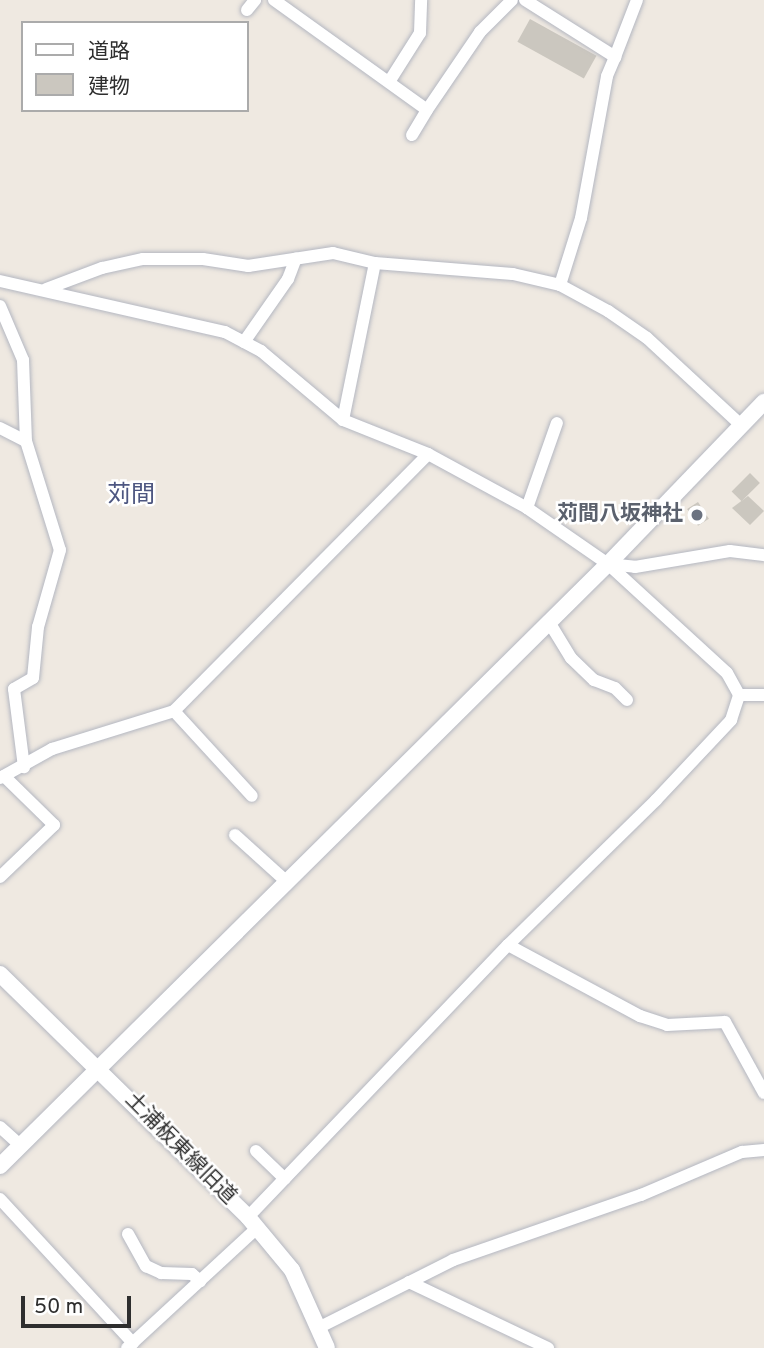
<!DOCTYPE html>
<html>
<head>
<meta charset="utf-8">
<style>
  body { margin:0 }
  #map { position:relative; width:764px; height:1348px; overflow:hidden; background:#efe9e1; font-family:Overpass,"Noto Sans JP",sans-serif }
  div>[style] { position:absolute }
  .building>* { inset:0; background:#cbc7bf; transform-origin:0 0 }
  .roads { filter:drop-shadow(0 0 2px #b4b7c1) drop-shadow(0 0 2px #b4b7c1) }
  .minor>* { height:12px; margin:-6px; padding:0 6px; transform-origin:6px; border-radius:6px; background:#fff }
  .tertiary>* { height:16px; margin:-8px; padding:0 8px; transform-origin:8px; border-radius:8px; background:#fff }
  .dots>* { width:19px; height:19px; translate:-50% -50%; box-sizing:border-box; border:4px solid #fff; border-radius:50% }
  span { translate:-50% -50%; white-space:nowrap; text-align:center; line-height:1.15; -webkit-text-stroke:5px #fff; paint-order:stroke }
  .worship-label { font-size:21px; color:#5b616d; font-weight:700 }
  .right { translate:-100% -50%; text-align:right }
  .street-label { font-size:21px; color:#2e2e2e }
  .quarter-label { font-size:24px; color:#4d5680 }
  .legend { position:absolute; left:21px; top:21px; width:228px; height:91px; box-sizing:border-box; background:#fff; border:2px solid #ababab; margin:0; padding:9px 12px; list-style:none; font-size:21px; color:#2e2e2e }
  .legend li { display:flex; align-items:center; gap:14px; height:35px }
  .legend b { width:35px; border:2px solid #ababab }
  .scale { position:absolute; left:21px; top:1296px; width:110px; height:32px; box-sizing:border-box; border:4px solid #2e2e2e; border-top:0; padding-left:9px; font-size:21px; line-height:24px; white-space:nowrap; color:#2e2e2e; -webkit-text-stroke:5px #fff; paint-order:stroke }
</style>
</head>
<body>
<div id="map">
  <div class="building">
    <i style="left:530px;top:19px;width:76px;height:26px;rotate:29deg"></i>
    <i style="left:750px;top:473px;width:14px;height:26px;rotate:45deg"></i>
    <i style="clip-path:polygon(748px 496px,764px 511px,750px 525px,732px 508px)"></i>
    <i style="left:698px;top:502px;width:20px;height:13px;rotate:57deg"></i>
  </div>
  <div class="roads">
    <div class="minor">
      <i style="left:274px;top:0;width:188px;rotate:35.7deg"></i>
      <i style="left:427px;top:110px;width:94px;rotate:-55.8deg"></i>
      <i style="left:480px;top:32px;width:45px;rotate:-45deg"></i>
      <i style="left:525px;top:0;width:107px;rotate:32.3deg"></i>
      <i style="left:615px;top:57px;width:61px;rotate:-68.9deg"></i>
      <i style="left:247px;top:10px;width:13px;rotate:-51deg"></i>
      <i style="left:389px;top:82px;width:58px;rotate:-57.7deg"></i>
      <i style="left:420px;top:33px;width:33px;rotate:-88deg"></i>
      <i style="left:412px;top:135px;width:29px;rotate:-59deg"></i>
      <i style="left:0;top:281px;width:231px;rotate:12.8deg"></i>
      <i style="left:225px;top:332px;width:41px;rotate:27.8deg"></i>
      <i style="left:261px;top:351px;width:107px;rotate:40.1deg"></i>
      <i style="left:343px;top:420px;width:92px;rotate:21.8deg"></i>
      <i style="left:428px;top:454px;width:113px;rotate:28.6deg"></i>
      <i style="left:527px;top:508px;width:98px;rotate:34.7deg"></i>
      <i style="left:608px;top:564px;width:161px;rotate:42.5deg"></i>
      <i style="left:727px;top:673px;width:25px;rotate:61deg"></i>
      <i style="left:739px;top:695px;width:25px"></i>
      <i style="left:560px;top:285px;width:70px;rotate:-72.6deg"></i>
      <i style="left:581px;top:218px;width:144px;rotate:-79.6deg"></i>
      <i style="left:607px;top:76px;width:21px;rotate:-67deg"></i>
      <i style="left:46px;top:289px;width:60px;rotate:-20.6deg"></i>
      <i style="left:102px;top:268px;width:42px;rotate:-12.4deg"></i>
      <i style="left:143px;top:259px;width:60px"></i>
      <i style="left:203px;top:259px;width:46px;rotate:8.8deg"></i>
      <i style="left:248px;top:266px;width:86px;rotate:-8.7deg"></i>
      <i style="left:333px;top:253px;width:43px;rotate:13.4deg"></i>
      <i style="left:375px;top:263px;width:138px;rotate:4.6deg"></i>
      <i style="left:513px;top:274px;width:48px;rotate:13.2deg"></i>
      <i style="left:560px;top:285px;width:55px;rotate:28.4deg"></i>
      <i style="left:608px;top:311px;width:47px;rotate:34.7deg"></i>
      <i style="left:647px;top:338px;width:129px;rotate:42.8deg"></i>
      <i style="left:0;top:306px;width:59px;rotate:66.9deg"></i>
      <i style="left:23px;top:360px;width:81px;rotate:87.9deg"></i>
      <i style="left:26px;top:441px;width:114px;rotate:72.7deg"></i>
      <i style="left:60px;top:550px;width:80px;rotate:105.9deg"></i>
      <i style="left:38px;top:627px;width:51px;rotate:95.6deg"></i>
      <i style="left:33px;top:678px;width:22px;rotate:150deg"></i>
      <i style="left:14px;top:689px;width:79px;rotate:82.7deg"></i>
      <i style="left:244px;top:342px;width:77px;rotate:-55.1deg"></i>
      <i style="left:288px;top:279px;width:22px;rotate:-69deg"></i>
      <i style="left:343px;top:420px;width:160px;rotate:-78.5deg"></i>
      <i style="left:0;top:428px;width:29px;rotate:27deg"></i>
      <i style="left:527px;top:508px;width:90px;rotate:-70.6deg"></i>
      <i style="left:608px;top:564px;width:27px;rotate:6deg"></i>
      <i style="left:635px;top:567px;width:96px;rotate:-9.6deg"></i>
      <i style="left:730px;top:551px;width:34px;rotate:7deg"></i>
      <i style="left:549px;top:622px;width:42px;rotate:58.6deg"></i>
      <i style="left:571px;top:658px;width:32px;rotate:44deg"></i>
      <i style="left:594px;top:680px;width:22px;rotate:21deg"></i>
      <i style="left:615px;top:688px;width:17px;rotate:45deg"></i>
      <i style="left:174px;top:711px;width:115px;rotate:47.5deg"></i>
      <i style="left:0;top:778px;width:60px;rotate:-29.1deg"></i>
      <i style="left:52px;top:749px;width:128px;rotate:-17.3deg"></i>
      <i style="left:174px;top:711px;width:361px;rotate:-45.3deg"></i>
      <i style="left:235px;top:835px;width:70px;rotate:42.1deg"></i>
      <i style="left:0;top:877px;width:75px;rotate:-43.9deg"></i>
      <i style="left:54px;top:825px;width:70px;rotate:-135.6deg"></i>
      <i style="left:508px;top:945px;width:150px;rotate:28.3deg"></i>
      <i style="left:640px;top:1016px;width:28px;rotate:18deg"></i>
      <i style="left:667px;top:1025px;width:58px;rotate:-3deg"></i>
      <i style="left:725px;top:1022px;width:81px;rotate:61.2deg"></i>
      <i style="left:0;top:1127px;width:28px;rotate:42deg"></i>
      <i style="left:256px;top:1151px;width:40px;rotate:44deg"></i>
      <i style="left:0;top:1199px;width:196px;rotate:47.3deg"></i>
      <i style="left:248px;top:1217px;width:376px;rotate:-46.3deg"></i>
      <i style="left:508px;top:945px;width:207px;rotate:-44.4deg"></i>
      <i style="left:656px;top:800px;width:110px;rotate:-46.8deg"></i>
      <i style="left:731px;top:720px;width:26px;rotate:-72deg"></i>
      <i style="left:128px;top:1234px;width:37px;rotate:61deg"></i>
      <i style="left:146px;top:1266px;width:17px;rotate:25deg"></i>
      <i style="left:161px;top:1273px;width:31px;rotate:2deg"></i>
      <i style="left:192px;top:1274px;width:11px;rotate:41deg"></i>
      <i style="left:409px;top:1282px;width:154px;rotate:25.4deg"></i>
      <i style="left:320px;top:1327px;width:149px;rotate:-26.7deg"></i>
      <i style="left:453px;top:1260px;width:199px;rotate:-19.1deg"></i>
      <i style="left:641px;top:1195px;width:110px;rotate:-23.1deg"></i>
      <i style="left:742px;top:1152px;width:22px;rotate:-5deg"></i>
      <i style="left:127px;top:1348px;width:177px;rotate:-42.7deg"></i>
    </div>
    <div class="tertiary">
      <i style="left:0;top:974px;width:347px;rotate:44.4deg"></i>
      <i style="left:248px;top:1217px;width:69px;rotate:50.3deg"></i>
      <i style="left:292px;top:1270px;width:85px;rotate:65.8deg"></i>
      <i style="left:0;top:1166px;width:856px;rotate:-44.72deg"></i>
      <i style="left:608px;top:564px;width:225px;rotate:-46.1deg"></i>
    </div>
  </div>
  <div class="dots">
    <i style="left:697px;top:515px;background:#6b7280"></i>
  </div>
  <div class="worship-label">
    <span class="right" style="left:683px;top:515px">苅間八坂神社</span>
  </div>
  <div class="street-label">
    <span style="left:180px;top:1149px;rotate:45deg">土浦板東線旧道</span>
  </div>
  <div class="quarter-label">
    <span style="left:131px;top:497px">苅間</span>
  </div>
  <ul class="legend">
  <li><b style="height:9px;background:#fff"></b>道路</li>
  <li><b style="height:19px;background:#cbc7bf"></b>建物</li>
  </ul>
  <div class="scale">50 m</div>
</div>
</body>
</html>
